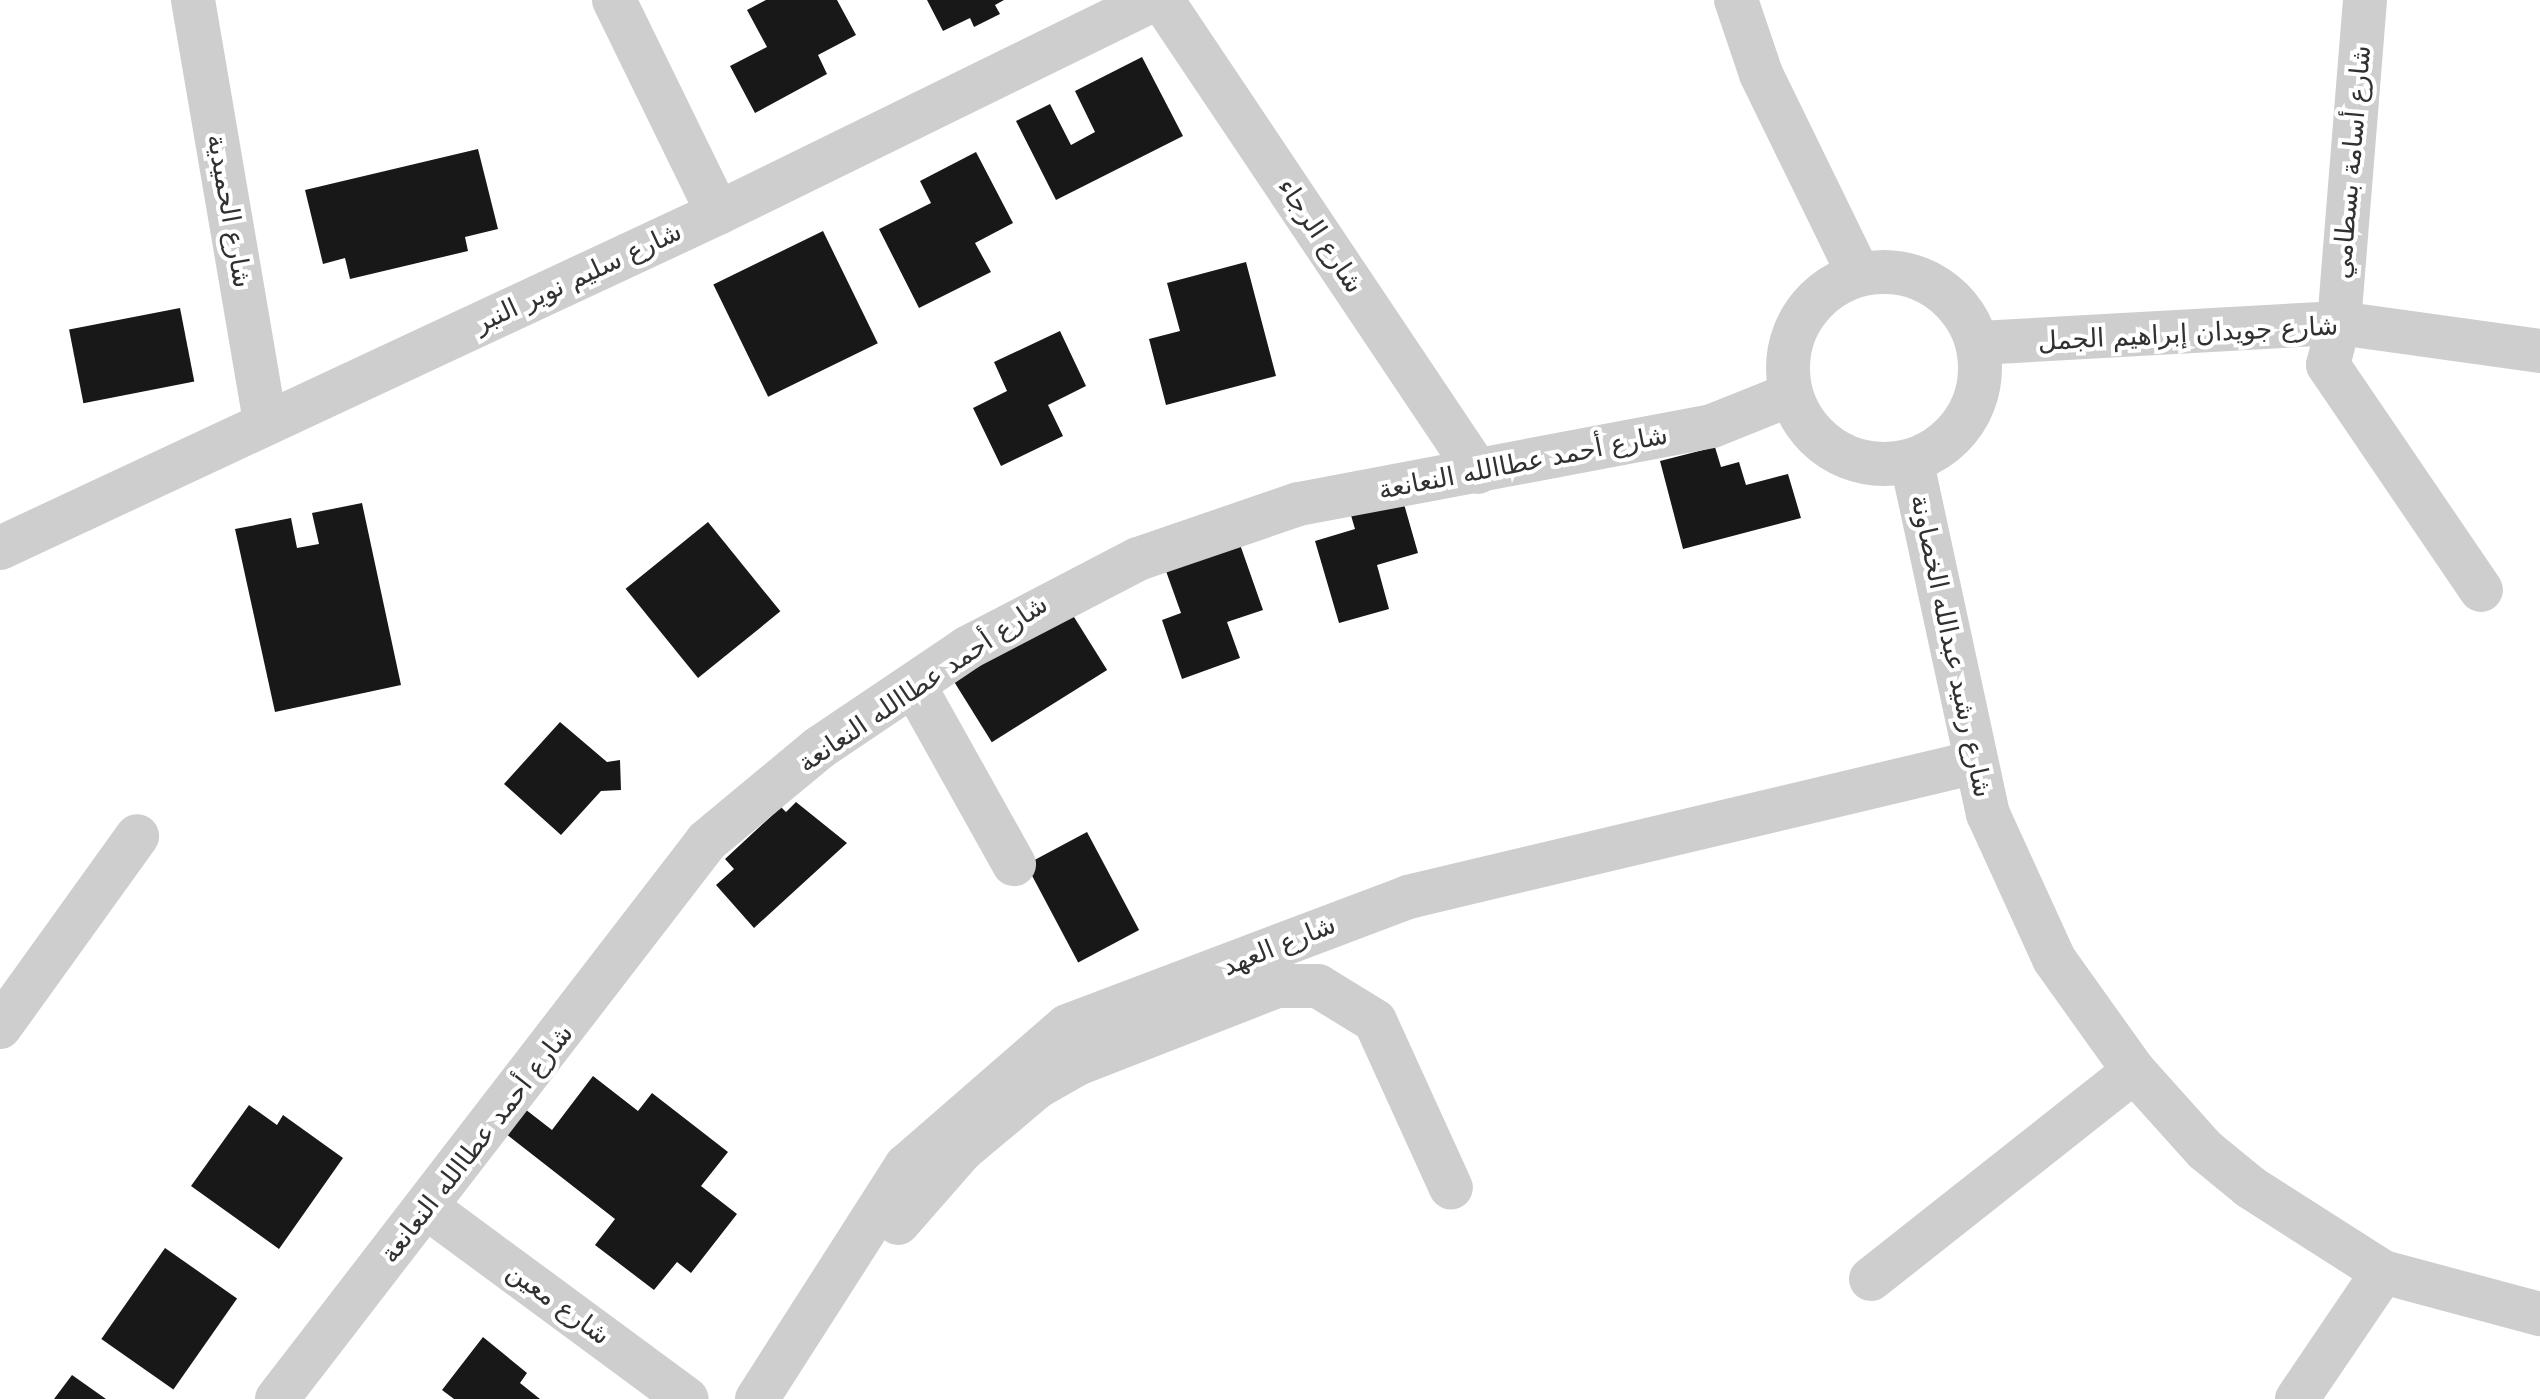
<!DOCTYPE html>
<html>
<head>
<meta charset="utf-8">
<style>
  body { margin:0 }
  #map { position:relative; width:2540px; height:1399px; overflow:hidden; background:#fff; font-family:"DejaVu Sans",Cairo,sans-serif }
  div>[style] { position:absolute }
  .building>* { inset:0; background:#181818; transform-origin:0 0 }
  .minor>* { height:44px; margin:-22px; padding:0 22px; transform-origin:22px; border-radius:22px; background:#cecece }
  .minor>.ring { margin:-22px; padding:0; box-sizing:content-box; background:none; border:44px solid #cecece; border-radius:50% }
  span { translate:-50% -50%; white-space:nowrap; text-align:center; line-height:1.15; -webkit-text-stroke:8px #fff; paint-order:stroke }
  .street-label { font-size:26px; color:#313131 }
</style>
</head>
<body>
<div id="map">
  <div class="building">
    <i style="clip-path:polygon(766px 0,837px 0,856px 35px,818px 55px,827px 74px,755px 113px,730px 66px,767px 47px,747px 10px)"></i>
    <i style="clip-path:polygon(927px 0,1004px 0,995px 5px,1000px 14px,974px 27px,970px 18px,943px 31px)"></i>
    <i style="clip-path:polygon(1142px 57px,1183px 136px,1056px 200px,1016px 121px,1050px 104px,1071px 145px,1095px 132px,1075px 91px)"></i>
    <i style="clip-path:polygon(478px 149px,498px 229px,465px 237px,468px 251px,350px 279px,345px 258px,323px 264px,305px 190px)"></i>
    <i style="clip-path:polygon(976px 152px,1013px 223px,975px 243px,991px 272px,919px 308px,879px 229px,931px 203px,920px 181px)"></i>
    <i style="left:823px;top:231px;width:125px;height:122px;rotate:64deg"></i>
    <i style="clip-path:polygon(1246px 262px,1276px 376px,1166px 405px,1149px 339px,1180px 331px,1167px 283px)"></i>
    <i style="left:180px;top:308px;width:75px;height:113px;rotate:79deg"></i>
    <i style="clip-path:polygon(1060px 331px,1086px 386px,1048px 405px,1063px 436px,1001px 466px,973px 408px,1007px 391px,994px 362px)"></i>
    <i style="clip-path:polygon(1715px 447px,1721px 467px,1739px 462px,1746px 485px,1788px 474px,1801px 518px,1683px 549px,1660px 461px)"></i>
    <i style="clip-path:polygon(1402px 497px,1418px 553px,1377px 565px,1389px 609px,1339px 623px,1315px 541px,1355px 529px,1350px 512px)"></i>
    <i style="clip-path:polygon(362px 503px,401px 685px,275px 712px,235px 529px,291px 518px,297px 548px,319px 544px,312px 513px)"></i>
    <i style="left:708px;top:522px;width:115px;height:106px;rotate:51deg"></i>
    <i style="clip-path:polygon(1236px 533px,1263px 610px,1227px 622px,1240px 658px,1182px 679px,1162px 620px,1181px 613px,1162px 560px)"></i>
    <i style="left:1069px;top:609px;width:72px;height:136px;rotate:58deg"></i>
    <i style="clip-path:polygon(560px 722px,607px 762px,620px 760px,621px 790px,601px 791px,561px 835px,504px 784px)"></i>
    <i style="clip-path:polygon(796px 802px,847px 843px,754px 928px,716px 885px,734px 869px,725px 859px,781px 807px,786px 812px)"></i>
    <i style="left:1087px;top:832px;width:111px;height:69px;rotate:62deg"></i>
    <i style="clip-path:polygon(593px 1076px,638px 1111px,652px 1093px,728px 1152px,701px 1186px,737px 1214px,691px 1273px,677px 1262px,654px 1290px,595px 1245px,615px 1219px,506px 1134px,525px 1109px,552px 1130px)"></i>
    <i style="clip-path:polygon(249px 1105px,277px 1125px,283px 1115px,343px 1158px,279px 1249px,191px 1186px)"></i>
    <i style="left:165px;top:1248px;width:88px;height:111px;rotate:35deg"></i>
    <i style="clip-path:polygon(483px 1337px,527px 1373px,520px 1383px,540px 1399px,454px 1399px,442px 1390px)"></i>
    <i style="clip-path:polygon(72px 1375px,106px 1399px,54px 1399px)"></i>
  </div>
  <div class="minor">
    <i style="left:193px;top:0;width:429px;rotate:80.3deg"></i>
    <i style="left:614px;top:0;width:237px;rotate:64deg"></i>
    <i style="left:1162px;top:0;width:568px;rotate:56.2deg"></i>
    <i style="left:1736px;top:0;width:78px;rotate:71.3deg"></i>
    <i style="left:1761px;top:74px;width:221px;rotate:64deg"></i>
    <i style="left:2365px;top:0;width:324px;rotate:94.6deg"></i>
    <i style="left:2339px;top:323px;width:43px;rotate:104.7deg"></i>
    <i style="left:2328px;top:365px;width:272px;rotate:55.8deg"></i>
    <i class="ring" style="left:1788px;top:272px;width:148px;height:148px"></i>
    <i style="left:1979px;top:343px;width:361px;rotate:-3.2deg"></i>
    <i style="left:2339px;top:323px;width:203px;rotate:7.9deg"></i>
    <i style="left:1912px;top:463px;width:359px;rotate:77.8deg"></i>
    <i style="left:1988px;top:814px;width:159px;rotate:65.5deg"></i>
    <i style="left:2054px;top:959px;width:138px;rotate:54.5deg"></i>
    <i style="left:2134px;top:1071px;width:106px;rotate:48.1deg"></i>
    <i style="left:2205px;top:1150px;width:58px;rotate:39.4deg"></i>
    <i style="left:2250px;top:1187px;width:158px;rotate:32.6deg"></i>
    <i style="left:2383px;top:1272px;width:163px;rotate:15deg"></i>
    <i style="left:0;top:548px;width:792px;rotate:-25.01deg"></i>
    <i style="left:718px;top:213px;width:483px;rotate:-26.1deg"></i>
    <i style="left:915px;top:687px;width:203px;rotate:60.8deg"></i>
    <i style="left:0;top:1027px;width:235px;rotate:-54.3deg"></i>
    <i style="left:429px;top:1209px;width:320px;rotate:36.4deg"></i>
    <i style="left:898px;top:1223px;width:97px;rotate:-48.8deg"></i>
    <i style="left:962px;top:1150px;width:98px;rotate:-40deg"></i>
    <i style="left:1037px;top:1087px;width:46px;rotate:-29.9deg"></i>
    <i style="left:1077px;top:1064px;width:215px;rotate:-21.3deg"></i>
    <i style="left:1277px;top:986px;width:41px"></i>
    <i style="left:1318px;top:986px;width:67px;rotate:31.6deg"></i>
    <i style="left:1375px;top:1021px;width:183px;rotate:65.5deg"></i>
    <i style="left:1871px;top:1279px;width:335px;rotate:-38.3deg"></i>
    <i style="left:277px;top:1399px;width:704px;rotate:-52.38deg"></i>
    <i style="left:707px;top:841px;width:146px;rotate:-39.7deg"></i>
    <i style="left:819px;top:748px;width:179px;rotate:-34deg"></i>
    <i style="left:967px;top:648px;width:193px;rotate:-27.5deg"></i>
    <i style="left:1138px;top:559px;width:170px;rotate:-18.9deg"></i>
    <i style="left:1299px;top:504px;width:420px;rotate:-10.7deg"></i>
    <i style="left:1712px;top:426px;width:83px;rotate:-21.9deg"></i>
    <i style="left:757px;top:1399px;width:277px;rotate:-57.4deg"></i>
    <i style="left:906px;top:1166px;width:213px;rotate:-41deg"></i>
    <i style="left:1067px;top:1026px;width:365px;rotate:-20.7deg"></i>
    <i style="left:1408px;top:897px;width:580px;rotate:-13.37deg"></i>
    <i style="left:2297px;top:1399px;width:153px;rotate:-55.9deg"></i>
  </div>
  <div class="street-label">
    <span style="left:2352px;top:162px;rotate:-85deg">شارع أسامة بسطامي</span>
    <span style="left:229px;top:211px;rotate:80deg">شارع الحميدية</span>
    <span style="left:1320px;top:236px;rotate:56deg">شارع الرجاء</span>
    <span style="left:578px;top:278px;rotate:-25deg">شارع سليم نوير النبر</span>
    <span style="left:2188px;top:334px;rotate:-3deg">شارع جويدان إبراهيم الجمل</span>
    <span style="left:1523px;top:463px;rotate:-11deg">شارع أحمد عطاالله النعانعة</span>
    <span style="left:1951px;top:646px;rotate:78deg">شارع رشيد عبدالله الخصاونة</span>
    <span style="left:923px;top:684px;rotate:-34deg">شارع أحمد عطاالله النعانعة</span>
    <span style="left:1279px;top:946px;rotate:-22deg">شارع العهد</span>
    <span style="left:477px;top:1144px;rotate:-52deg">شارع أحمد عطاالله النعانعة</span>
    <span style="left:558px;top:1304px;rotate:36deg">شارع معين</span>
  </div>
</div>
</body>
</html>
